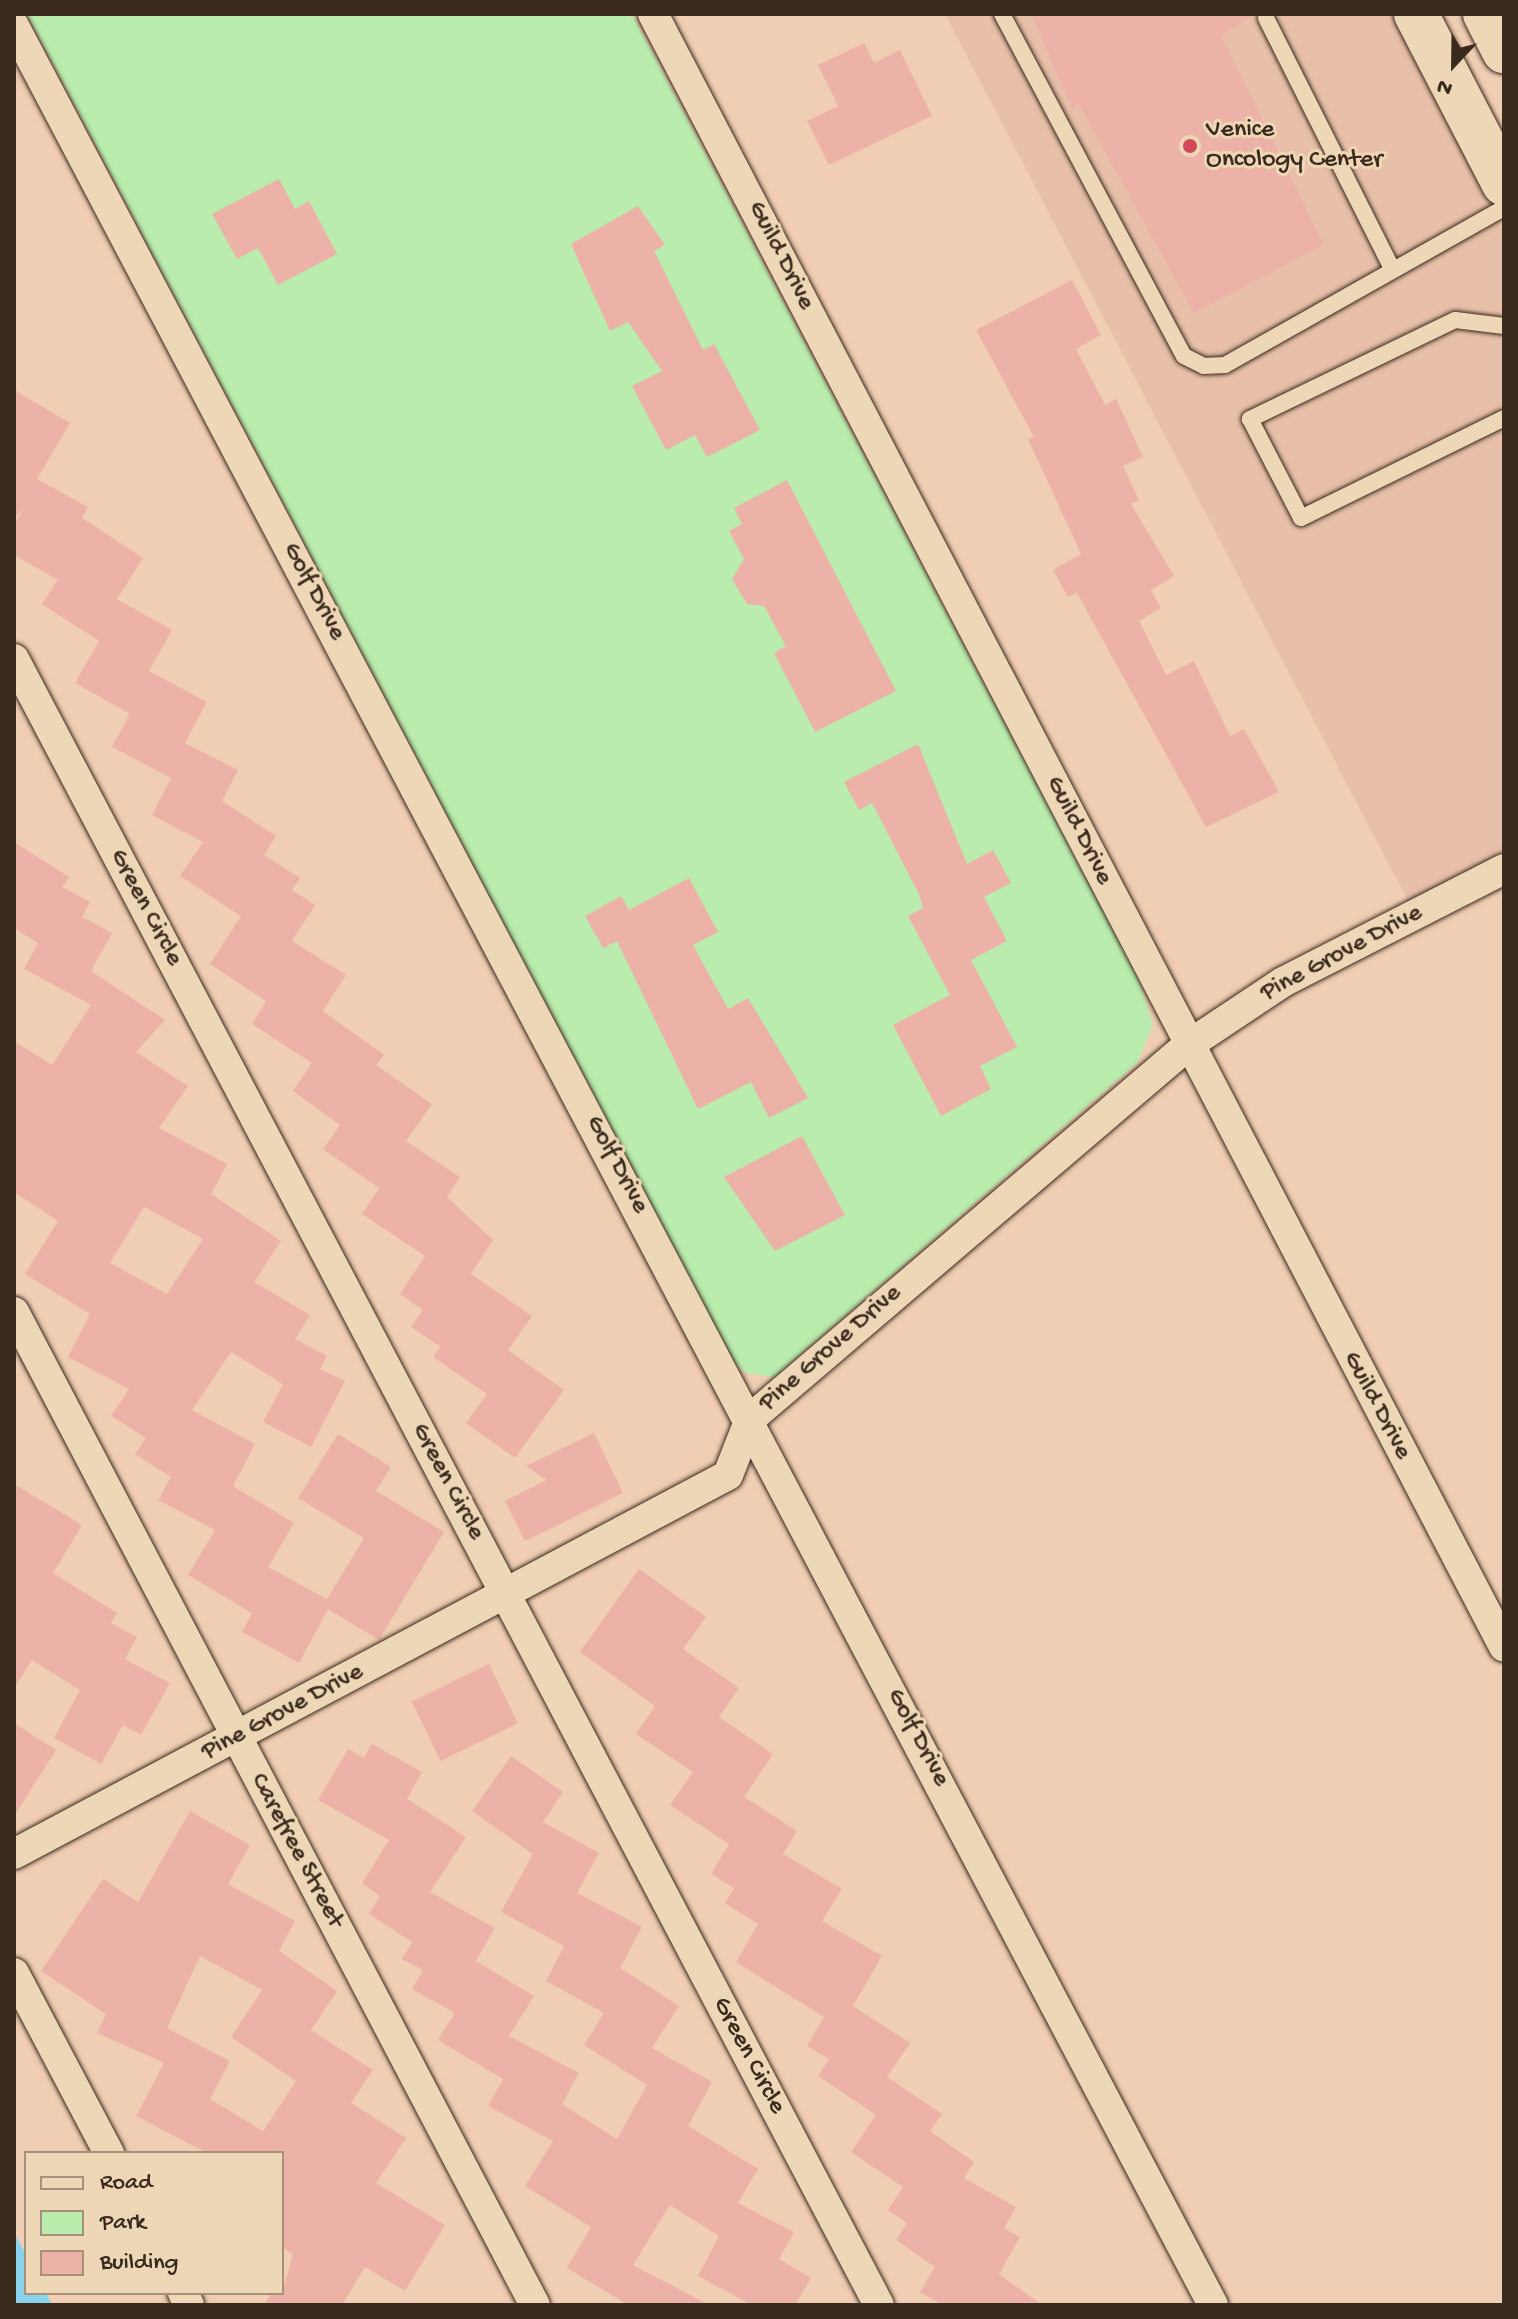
<!DOCTYPE html>
<html>
<head>
<meta charset="utf-8">
<style>
  body { margin:0 }
  #map { position:relative; width:1518px; height:2319px; overflow:hidden; background:#f0ceb3; font-family:"Gochi Hand",sans-serif }
  div>[style] { position:absolute }
  .built>* { inset:0; background:#e8c0a9 }
  .green>* { inset:0; background:#b9ecad }
  .water>* { inset:0; background:#8bd3ed }
  .building>* { inset:0; background:#ecb2a7; transform-origin:0 0 }
  .roads { filter:drop-shadow(0 0 2px #3b2a1e) drop-shadow(0 0 2px #3b2a1e) }
  .service>* { height:16px; margin:-8px; padding:0 8px; transform-origin:8px; border-radius:8px; background:#eed7b6 }
  .minor>* { height:30px; margin:-15px; padding:0 15px; transform-origin:15px; border-radius:15px; background:#eed7b6 }
  .primary>* { height:44px; margin:-22px; padding:0 22px; transform-origin:22px; border-radius:22px; background:#eed7b6 }
  .dots>* { width:22px; height:22px; translate:-50% -50%; box-sizing:border-box; border:4px solid #eed7b6; border-radius:50% }
  span { translate:-50% -50%; white-space:nowrap; text-align:center; line-height:1.15; -webkit-text-stroke:6px #eed7b6; paint-order:stroke }
  .poi-label { font-size:26px; color:#3b2a1e }
  .left { translate:0 -50%; text-align:left }
  .street-label { font-size:26px; color:#3b2a1e }
  .frame { position:absolute; inset:0; border:16px solid #3b2a1e; pointer-events:none }
  .legend { position:absolute; left:24px; top:2151px; width:260px; height:144px; box-sizing:border-box; background:#eed7b6; border:2px solid #a69279; margin:0; padding:10px 14px; list-style:none; font-size:24px; color:#3b2a1e }
  .legend li { display:flex; align-items:center; gap:16px; height:40px }
  .legend b { width:40px; border:2px solid #a69279 }
  .north { position:absolute; left:1414px; top:24px; width:80px; height:80px; -webkit-text-stroke:6px #eed7b6; paint-order:stroke; rotate:202deg; font-size:22px; font-weight:700; line-height:32px; text-align:center; color:#3b2a1e }
  .north::after { content:''; display:block; margin:auto; width:28px; height:36px; background:#3b2a1e; clip-path:polygon(50% 0,100% 100%,50% 72%,0 100%) }
</style>
</head>
<body>
<div id="map">
  <div class="built">
    <i style="clip-path:polygon(945px 14px,1392px 14px,1504px 232px,1504px 853px,1410px 905px)"></i>
  </div>
  <div class="green">
    <i style="clip-path:polygon(27px 14px,632px 14px,1138px 978px,1153px 1024px,1138px 1062px,774px 1377px,746px 1373px,733px 1361px)"></i>
  </div>
  <div class="water">
    <i style="clip-path:polygon(14px 2232px,26px 2255px,26px 2293px,46px 2293px,52px 2305px,14px 2305px)"></i>
  </div>
  <div class="building">
    <i style="clip-path:polygon(1031px 14px,1256px 14px,1221px 35px,1324px 245px,1194px 313px,1079px 105px,1072px 109px)"></i>
    <i style="clip-path:polygon(864px 43px,874px 63px,900px 50px,932px 116px,829px 165px,807px 121px,838px 106px,818px 65px)"></i>
    <i style="clip-path:polygon(279px 179px,295px 209px,309px 201px,337px 254px,278px 285px,258px 248px,237px 259px,212px 214px)"></i>
    <i style="clip-path:polygon(638px 206px,665px 245px,654px 251px,703px 350px,714px 344px,760px 430px,707px 457px,695px 435px,666px 450px,632px 386px,662px 371px,628px 322px,610px 331px,571px 244px)"></i>
    <i style="clip-path:polygon(1072px 280px,1101px 335px,1076px 349px,1105px 405px,1116px 399px,1143px 457px,1123px 466px,1139px 500px,1131px 504px,1174px 576px,1151px 590px,1161px 608px,1139px 621px,1166px 675px,1194px 661px,1230px 736px,1244px 729px,1279px 792px,1206px 827px,1077px 593px,1068px 597px,1053px 570px,1081px 554px,1028px 439px,1034px 437px,976px 330px)"></i>
    <i style="clip-path:polygon(14px 390px,70px 423px,37px 479px,88px 507px,82px 518px,143px 558px,117px 599px,172px 630px,149px 671px,207px 702px,185px 743px,238px 770px,222px 801px,276px 836px,264px 855px,300px 878px,292px 890px,315px 905px,292px 941px,346px 975px,323px 1011px,384px 1055px,376px 1065px,432px 1104px,406px 1141px,460px 1177px,447px 1197px,493px 1240px,471px 1274px,532px 1316px,508px 1350px,564px 1390px,515px 1458px,466px 1423px,487px 1394px,433px 1357px,441px 1347px,411px 1327px,423px 1310px,400px 1294px,425px 1256px,362px 1214px,379px 1188px,323px 1149px,340px 1125px,293px 1091px,312px 1063px,252px 1024px,266px 1001px,210px 964px,241px 916px,180px 876px,203px 842px,152px 815px,171px 778px,112px 747px,130px 714px,75px 683px,99px 641px,42px 604px,58px 580px,14px 555px,14px 524px,25px 506px,14px 519px)"></i>
    <i style="clip-path:polygon(787px 480px,896px 691px,815px 732px,774px 653px,786px 646px,764px 606px,747px 604px,732px 579px,744px 559px,729px 531px,742px 524px,734px 508px)"></i>
    <i style="clip-path:polygon(918px 744px,967px 864px,993px 850px,1011px 883px,984px 897px,1007px 941px,971px 960px,1017px 1047px,980px 1066px,991px 1089px,941px 1116px,893px 1025px,950px 995px,908px 916px,923px 908px,919px 894px,872px 803px,859px 810px,844px 782px)"></i>
    <i style="clip-path:polygon(evenodd,14px 842px,69px 877px,62px 887px,90px 902px,82px 917px,112px 933px,91px 971px,165px 1020px,136px 1052px,188px 1086px,159px 1128px,227px 1164px,211px 1194px,281px 1241px,254px 1282px,310px 1315px,295px 1339px,327px 1356px,320px 1369px,345px 1381px,311px 1447px,263px 1422px,283px 1384px,231px 1352px,192px 1410px,255px 1444px,233px 1486px,294px 1523px,268px 1567px,327px 1599px,364px 1538px,298px 1498px,338px 1434px,391px 1467px,376px 1491px,444px 1532px,379px 1640px,328px 1609px,299px 1663px,242px 1632px,252px 1613px,188px 1575px,215px 1530px,158px 1500px,171px 1477px,135px 1454px,146px 1438px,111px 1416px,129px 1389px,68px 1357px,90px 1314px,25px 1274px,58px 1221px,14px 1192px,14px 1041px,52px 1065px,91px 1005px,24px 969px,38px 943px,14px 928px,14px 842px,144px 1207px,203px 1239px,167px 1294px,110px 1263px,144px 1207px)"></i>
    <i style="clip-path:polygon(689px 878px,718px 932px,693px 945px,728px 1009px,748px 998px,808px 1098px,769px 1118px,751px 1082px,698px 1109px,617px 941px,603px 948px,585px 916px,621px 896px,629px 910px)"></i>
    <i style="clip-path:polygon(802px 1136px,845px 1215px,775px 1251px,724px 1177px)"></i>
    <i style="clip-path:polygon(594px 1433px,623px 1493px,525px 1541px,505px 1501px,547px 1480px,526px 1466px)"></i>
    <i style="clip-path:polygon(14px 1484px,82px 1525px,53px 1573px,117px 1613px,111px 1623px,137px 1637px,125px 1659px,170px 1683px,141px 1735px,123px 1725px,101px 1764px,54px 1738px,80px 1690px,32px 1660px,14px 1688px)"></i>
    <i style="clip-path:polygon(639px 1569px,706px 1617px,683px 1649px,739px 1688px,719px 1717px,773px 1754px,744px 1797px,797px 1831px,783px 1854px,842px 1889px,822px 1921px,882px 1956px,853px 2006px,910px 2043px,887px 2077px,942px 2114px,930px 2131px,974px 2162px,964px 2178px,1016px 2207px,1004px 2228px,1020px 2237px,999px 2274px,1042px 2305px,942px 2305px,920px 2292px,935px 2267px,896px 2240px,907px 2223px,888px 2210px,903px 2187px,851px 2152px,876px 2115px,818px 2076px,829px 2059px,807px 2046px,824px 2017px,736px 1962px,758px 1924px,725px 1903px,734px 1888px,711px 1874px,729px 1844px,670px 1805px,693px 1772px,636px 1734px,655px 1706px,580px 1652px)"></i>
    <i style="left:489px;top:1664px;width:66px;height:86px;rotate:64deg"></i>
    <i style="clip-path:polygon(14px 1723px,56px 1750px,14px 1816px)"></i>
    <i style="clip-path:polygon(372px 1744px,422px 1772px,407px 1799px,466px 1837px,430px 1892px,495px 1928px,476px 1961px,534px 1996px,509px 2036px,579px 2073px,562px 2104px,617px 2139px,647px 2085px,584px 2045px,604px 2013px,546px 1981px,564px 1946px,501px 1912px,533px 1854px,472px 1811px,511px 1756px,563px 1792px,543px 1822px,599px 1853px,577px 1893px,642px 1927px,620px 1968px,679px 2006px,652px 2048px,712px 2082px,688px 2126px,758px 2169px,738px 2203px,794px 2232px,779px 2259px,811px 2278px,795px 2305px,752px 2305px,698px 2276px,719px 2236px,670px 2205px,633px 2265px,709px 2305px,628px 2305px,567px 2268px,591px 2227px,525px 2186px,553px 2141px,488px 2106px,503px 2079px,438px 2040px,455px 2013px,412px 1989px,423px 1970px,402px 1959px,412px 1942px,369px 1914px,380px 1896px,362px 1883px,389px 1840px,318px 1800px,348px 1749px,364px 1758px)"></i>
    <i style="clip-path:polygon(evenodd,190px 1811px,250px 1845px,228px 1884px,295px 1921px,279px 1951px,337px 1991px,311px 2030px,373px 2070px,351px 2103px,406px 2138px,376px 2183px,445px 2225px,405px 2291px,365px 2267px,342px 2305px,264px 2305px,271px 2293px,282px 2293px,293px 2254px,282px 2247px,282px 2153px,207px 2153px,136px 2116px,164px 2063px,97px 2033px,106px 2014px,41px 1971px,103px 1879px,138px 1902px,190px 1811px,200px 1956px,262px 1990px,231px 2037px,296px 2081px,263px 2131px,210px 2099px,230px 2061px,167px 2028px,200px 1956px)"></i>
  </div>
  <div class="roads">
    <div class="service">
      <i style="left:1002px;top:14px;width:387px;rotate:62deg"></i>
      <i style="left:1184px;top:356px;width:22px;rotate:27deg"></i>
      <i style="left:1204px;top:366px;width:21px;rotate:-3deg"></i>
      <i style="left:1225px;top:365px;width:320px;rotate:-29.4deg"></i>
      <i style="left:1266px;top:18px;width:281px;rotate:63.3deg"></i>
      <i style="left:1504px;top:326px;width:49px;rotate:-173deg"></i>
      <i style="left:1455px;top:320px;width:228px;rotate:154.2deg"></i>
      <i style="left:1250px;top:419px;width:111px;rotate:62.7deg"></i>
      <i style="left:1301px;top:518px;width:226px;rotate:-26.2deg"></i>
    </div>
    <div class="minor">
      <i style="left:653px;top:14px;width:1841px;rotate:62.47deg"></i>
      <i style="left:14px;top:26px;width:2575px;rotate:62.25deg"></i>
      <i style="left:14px;top:659px;width:1859px;rotate:62.28deg"></i>
      <i style="left:14px;top:1312px;width:1121px;rotate:62.32deg"></i>
      <i style="left:14px;top:1854px;width:808px;rotate:-27.96deg"></i>
      <i style="left:728px;top:1475px;width:60px;rotate:-68.6deg"></i>
      <i style="left:750px;top:1419px;width:575px;rotate:-40.48deg"></i>
      <i style="left:1187px;top:1046px;width:115px;rotate:-33.7deg"></i>
      <i style="left:1283px;top:982px;width:248px;rotate:-27.1deg"></i>
      <i style="left:14px;top:1973px;width:204px;rotate:62.2deg"></i>
      <i style="left:183px;top:2293px;width:13px;rotate:63deg"></i>
    </div>
    <div class="primary">
      <i style="left:1416px;top:14px;width:191px;rotate:62.6deg"></i>
      <i style="left:1485px;top:14px;width:42px;rotate:62.8deg"></i>
    </div>
  </div>
  <div class="dots">
    <i style="left:1190px;top:146px;background:#d1495b"></i>
  </div>
  <div class="poi-label">
    <span class="left" style="left:1206px;top:146px">Venice<br>Oncology Center</span>
  </div>
  <div class="street-label">
    <span style="left:780px;top:256px;rotate:63deg">Guild Drive</span>
    <span style="left:313px;top:592px;rotate:62deg">Golf Drive</span>
    <span style="left:1078px;top:831px;rotate:63deg">Guild Drive</span>
    <span style="left:145px;top:908px;rotate:62deg">Green Circle</span>
    <span style="left:1342px;top:954px;rotate:-28deg">Pine Grove Drive</span>
    <span style="left:616px;top:1165px;rotate:62deg">Golf Drive</span>
    <span style="left:831px;top:1349px;rotate:-41deg">Pine Grove Drive</span>
    <span style="left:1376px;top:1406px;rotate:62deg">Guild Drive</span>
    <span style="left:447px;top:1482px;rotate:62deg">Green Circle</span>
    <span style="left:283px;top:1713px;rotate:-28deg">Pine Grove Drive</span>
    <span style="left:917px;top:1738px;rotate:62deg">Golf Drive</span>
    <span style="left:296px;top:1851px;rotate:62deg">Carefree Street</span>
    <span style="left:748px;top:2056px;rotate:62deg">Green Circle</span>
  </div>
  <div class="frame"></div>
  <ul class="legend">
  <li><b style="height:10px;background:#eed7b6"></b>Road</li>
  <li><b style="height:22px;background:#b9ecad"></b>Park</li>
  <li><b style="height:22px;background:#ecb2a7"></b>Building</li>
  </ul>
  <div class="north">N</div>
</div>
</body>
</html>
